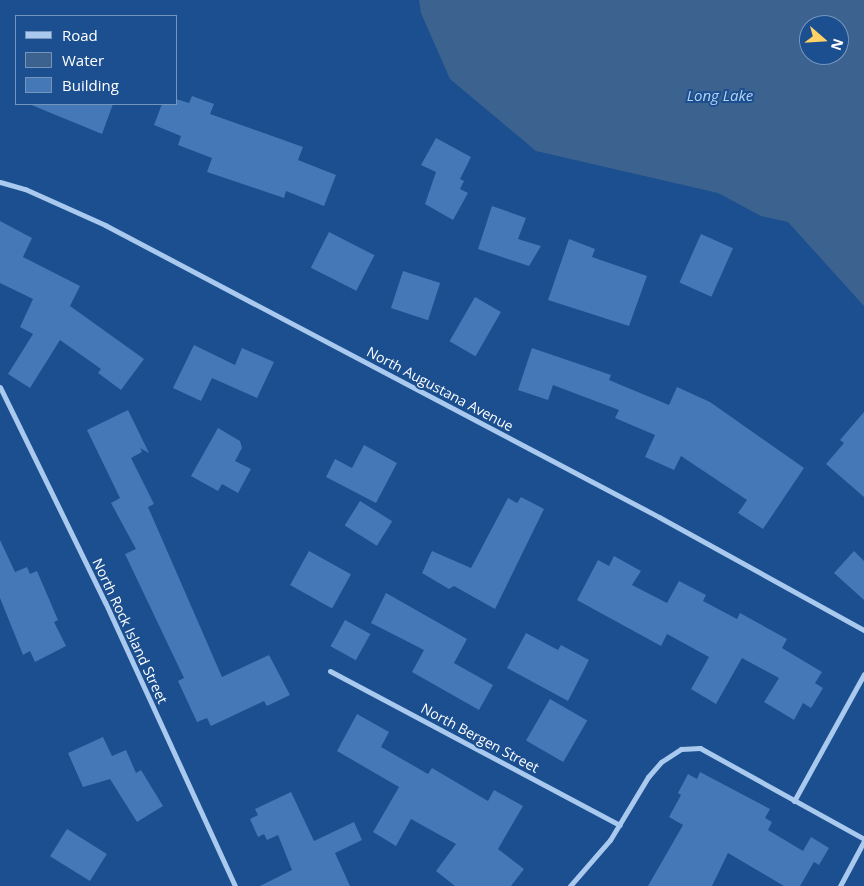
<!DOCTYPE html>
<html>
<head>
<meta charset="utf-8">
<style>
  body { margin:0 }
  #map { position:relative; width:864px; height:886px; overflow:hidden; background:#1b4f8f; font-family:"Open Sans",sans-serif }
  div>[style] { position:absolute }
  .water>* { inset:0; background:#3c6290 }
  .building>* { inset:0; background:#4478b7; transform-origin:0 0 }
  .street>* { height:5px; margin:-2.5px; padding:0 2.5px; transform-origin:2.5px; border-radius:2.5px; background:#a9c9ee }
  span { translate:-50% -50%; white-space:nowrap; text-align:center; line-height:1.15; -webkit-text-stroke:4px #1b4f8f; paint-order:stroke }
  .street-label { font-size:14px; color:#fff }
  .water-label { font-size:15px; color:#b5d3f5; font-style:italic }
  .legend { position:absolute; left:15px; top:15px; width:162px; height:90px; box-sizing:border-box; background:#1b4f8f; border:1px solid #7695bc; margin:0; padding:6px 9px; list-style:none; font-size:15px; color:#fff }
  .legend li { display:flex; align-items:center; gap:10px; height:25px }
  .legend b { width:25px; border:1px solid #7695bc }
  .north { position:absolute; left:799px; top:15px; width:50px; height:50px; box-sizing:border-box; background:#1b4f8f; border:1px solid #7695bc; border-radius:50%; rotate:109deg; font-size:14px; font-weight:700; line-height:20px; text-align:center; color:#fff }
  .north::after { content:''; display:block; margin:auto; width:18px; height:22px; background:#ffd166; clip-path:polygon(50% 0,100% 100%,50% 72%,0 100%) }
</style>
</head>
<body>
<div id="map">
  <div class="water">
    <i style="clip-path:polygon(evenodd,419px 0,864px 0,864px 306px,788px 222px,761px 216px,718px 193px,536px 151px,450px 79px,421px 13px,419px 0,809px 25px,839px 25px,839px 55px,809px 55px,809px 25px)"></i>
  </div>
  <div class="building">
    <i style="clip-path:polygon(192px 96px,214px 104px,210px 114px,303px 147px,298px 160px,336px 175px,324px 206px,286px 191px,284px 198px,207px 172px,212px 158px,178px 145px,181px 136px,154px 125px,162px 104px,176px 104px,176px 99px,189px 103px)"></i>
    <i style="clip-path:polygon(29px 104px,113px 104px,102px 134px)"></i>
    <i style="clip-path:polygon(436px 138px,471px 157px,460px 179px,464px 181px,460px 189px,468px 193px,453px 220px,425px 204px,436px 172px,421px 165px)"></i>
    <i style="clip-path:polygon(492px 206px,526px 218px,518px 239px,541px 246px,529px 266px,478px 249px)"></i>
    <i style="clip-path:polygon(0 221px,32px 238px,23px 257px,80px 286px,70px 306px,144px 359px,121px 390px,98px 373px,101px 369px,60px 340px,30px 388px,8px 374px,33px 334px,20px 327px,33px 299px,0 283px)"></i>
    <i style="left:329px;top:232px;width:51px;height:40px;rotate:27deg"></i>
    <i style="left:701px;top:234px;width:35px;height:53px;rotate:24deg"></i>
    <i style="clip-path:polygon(569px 239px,595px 249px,592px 257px,647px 276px,629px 326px,548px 300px)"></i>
    <i style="left:403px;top:271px;width:39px;height:39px;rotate:18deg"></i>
    <i style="left:475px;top:297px;width:30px;height:51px;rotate:30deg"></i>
    <i style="clip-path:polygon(194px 345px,235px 365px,242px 348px,274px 362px,257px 398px,212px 378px,201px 401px,173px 388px)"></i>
    <i style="clip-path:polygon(532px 348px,611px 375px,609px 380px,669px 405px,677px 387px,710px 402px,804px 468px,763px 529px,738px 513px,747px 500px,681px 456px,674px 470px,645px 457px,655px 435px,615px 418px,619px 410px,553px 385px,548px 400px,518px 390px)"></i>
    <i style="clip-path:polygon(128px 410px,149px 453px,140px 448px,142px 452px,131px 458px,154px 504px,148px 507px,222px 677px,269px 655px,290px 695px,267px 706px,264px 701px,211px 726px,207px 718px,197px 722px,178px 681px,184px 678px,125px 554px,136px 549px,111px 503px,120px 498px,87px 430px)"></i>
    <i style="clip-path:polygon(864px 412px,864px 497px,826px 464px,844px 443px,840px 440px)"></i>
    <i style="clip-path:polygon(218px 428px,240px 441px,242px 448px,235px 461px,251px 469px,238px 493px,222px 484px,218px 491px,191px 476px)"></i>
    <i style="clip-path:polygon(364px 445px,397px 463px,376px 503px,326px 477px,335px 459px,352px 468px)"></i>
    <i style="clip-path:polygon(521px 497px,544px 509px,495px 609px,454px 586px,449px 589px,422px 573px,432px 551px,471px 568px,508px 498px,517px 503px)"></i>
    <i style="left:360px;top:501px;width:38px;height:29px;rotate:32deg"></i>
    <i style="clip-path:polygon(0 540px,15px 572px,27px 567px,30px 574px,37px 571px,58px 620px,54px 622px,66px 646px,35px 662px,30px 651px,23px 655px,0 598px)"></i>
    <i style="left:309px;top:551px;width:48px;height:39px;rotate:29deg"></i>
    <i style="clip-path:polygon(854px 551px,864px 561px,864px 600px,834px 573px)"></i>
    <i style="clip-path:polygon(614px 556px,641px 571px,632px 585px,667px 603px,679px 581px,706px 595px,703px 601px,737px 619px,740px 613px,787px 639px,782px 648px,822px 672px,815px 683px,823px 688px,811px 708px,803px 703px,794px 720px,764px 702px,779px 678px,742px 658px,716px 704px,691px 689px,709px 657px,667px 634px,661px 646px,577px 600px,598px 560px,609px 566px)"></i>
    <i style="clip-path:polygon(386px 593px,467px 639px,454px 663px,493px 685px,479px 710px,412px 672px,424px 650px,371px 623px)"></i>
    <i style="left:345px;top:620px;width:29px;height:30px;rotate:29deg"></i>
    <i style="clip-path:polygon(526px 633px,558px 650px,561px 645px,589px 660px,568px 701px,507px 668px)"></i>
    <i style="left:550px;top:699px;width:43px;height:48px;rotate:30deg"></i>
    <i style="clip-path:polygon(357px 714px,389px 732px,381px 747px,428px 774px,432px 768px,488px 801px,494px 790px,523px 806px,498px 849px,524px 869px,511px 886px,455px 886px,436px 871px,456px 844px,411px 819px,396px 846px,373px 832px,399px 787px,337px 751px)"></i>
    <i style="clip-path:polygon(103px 737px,112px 756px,126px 750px,136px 773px,141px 770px,163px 806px,137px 822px,110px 779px,83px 787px,68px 753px)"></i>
    <i style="clip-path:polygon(700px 772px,770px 809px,765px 818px,772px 822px,768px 830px,803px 851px,811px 837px,829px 848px,819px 865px,814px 862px,800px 886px,784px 886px,728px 853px,712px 886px,648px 886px,683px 825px,669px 817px,681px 795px,678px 793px,688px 774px,697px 779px)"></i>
    <i style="clip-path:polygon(291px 792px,314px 841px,354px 822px,362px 840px,335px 853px,350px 886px,260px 886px,292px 870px,278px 835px,267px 840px,264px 834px,258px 837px,250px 819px,258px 815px,255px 809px)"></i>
    <i style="left:67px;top:829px;width:47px;height:32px;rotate:32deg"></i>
  </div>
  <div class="street">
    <i style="left:0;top:182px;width:26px;rotate:16deg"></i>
    <i style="left:25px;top:189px;width:88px;rotate:24.2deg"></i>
    <i style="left:105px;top:225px;width:626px;rotate:27.79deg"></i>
    <i style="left:659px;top:517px;width:234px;rotate:28.9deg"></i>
    <i style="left:0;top:387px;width:239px;rotate:64deg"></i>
    <i style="left:105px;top:602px;width:312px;rotate:65.4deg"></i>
    <i style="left:330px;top:671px;width:328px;rotate:28deg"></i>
    <i style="left:794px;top:801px;width:145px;rotate:-61.1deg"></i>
    <i style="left:570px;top:886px;width:61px;rotate:-49deg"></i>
    <i style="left:610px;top:840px;width:74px;rotate:-58.9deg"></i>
    <i style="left:648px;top:777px;width:20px;rotate:-49deg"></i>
    <i style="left:661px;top:762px;width:24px;rotate:-33deg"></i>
    <i style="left:681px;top:749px;width:19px;rotate:-3deg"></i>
    <i style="left:700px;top:748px;width:188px;rotate:29deg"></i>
    <i style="left:840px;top:886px;width:51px;rotate:-61.9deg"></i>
  </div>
  <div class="street-label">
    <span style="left:440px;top:389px;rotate:28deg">North Augustana Avenue</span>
    <span style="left:130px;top:631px;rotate:65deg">North Rock Island Street</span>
    <span style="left:480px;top:738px;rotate:28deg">North Bergen Street</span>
  </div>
  <div class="water-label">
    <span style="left:720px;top:96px">Long Lake</span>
  </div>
  <ul class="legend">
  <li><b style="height:6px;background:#a9c9ee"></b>Road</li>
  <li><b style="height:14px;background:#3c6290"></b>Water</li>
  <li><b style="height:14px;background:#4478b7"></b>Building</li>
  </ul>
  <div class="north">N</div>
</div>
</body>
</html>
